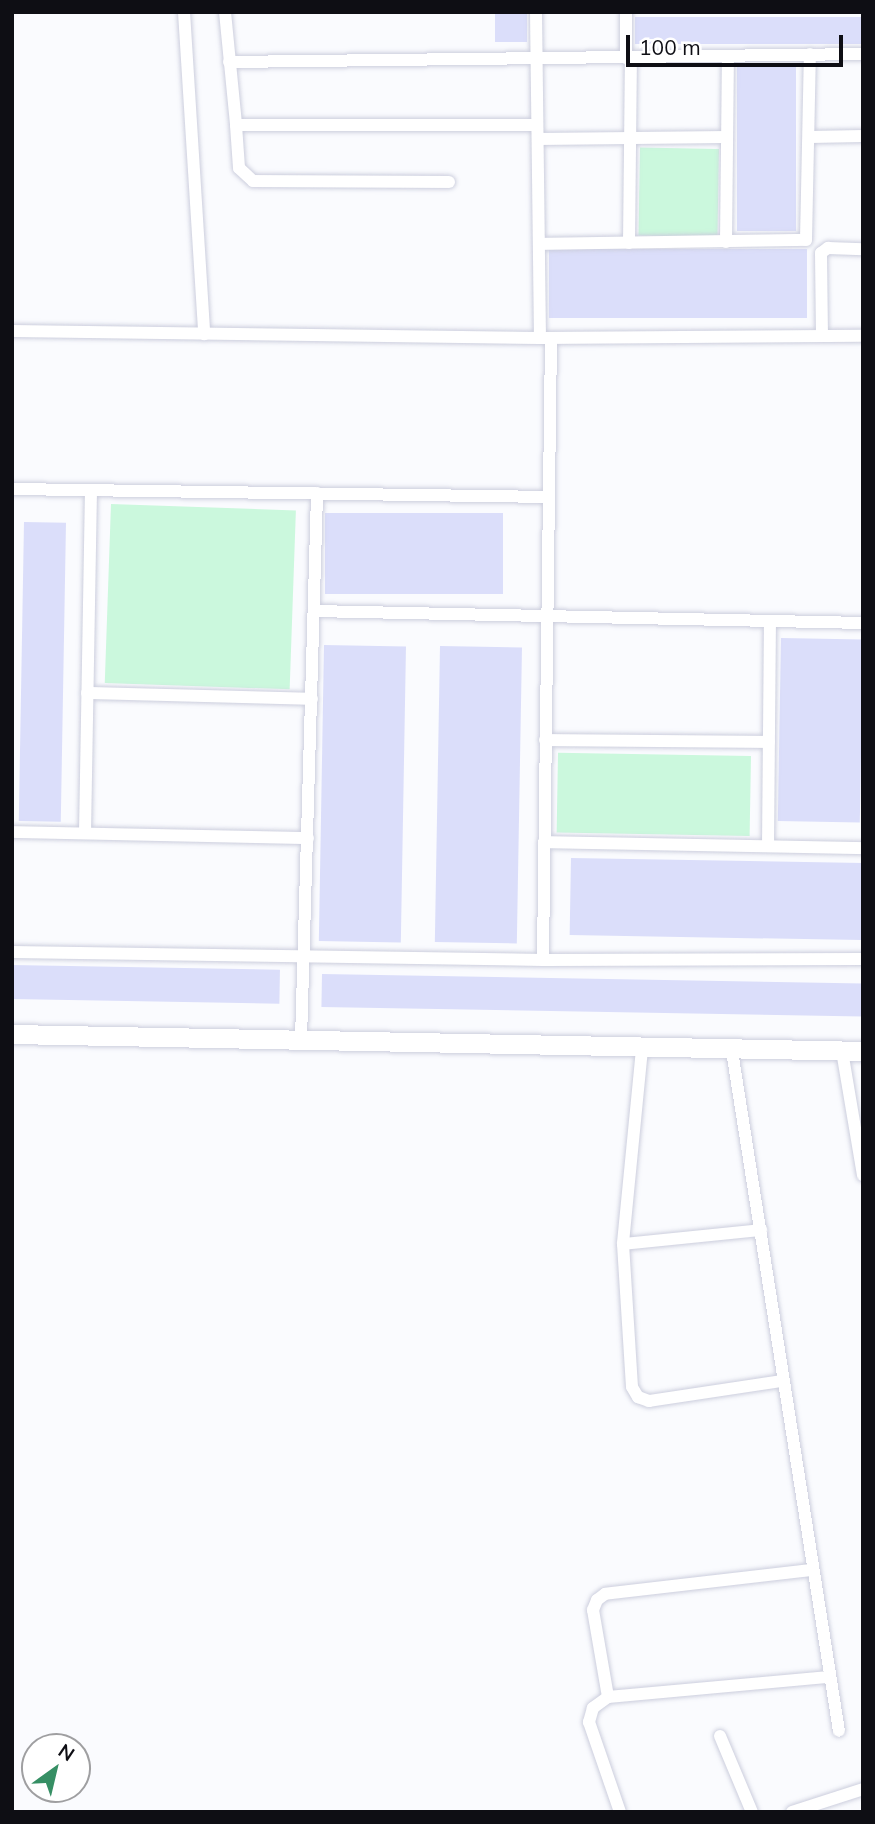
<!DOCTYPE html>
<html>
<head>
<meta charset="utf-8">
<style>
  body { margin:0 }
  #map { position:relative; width:875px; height:1824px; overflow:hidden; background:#fafbfe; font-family:Mulish,sans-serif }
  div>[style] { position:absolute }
  .green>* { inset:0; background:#cbf8dd; transform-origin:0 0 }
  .building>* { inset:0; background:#dbdefa; transform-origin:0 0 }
  .roads { filter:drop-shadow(0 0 2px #cccedd) drop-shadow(0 0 2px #cccedd) }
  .street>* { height:12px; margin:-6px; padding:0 6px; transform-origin:6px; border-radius:6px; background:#fff }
  .secondary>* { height:19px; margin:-9.5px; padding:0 9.5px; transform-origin:9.5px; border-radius:9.5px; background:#fff }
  span { translate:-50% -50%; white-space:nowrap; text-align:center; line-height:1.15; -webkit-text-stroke:5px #fff; paint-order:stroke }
  .frame { position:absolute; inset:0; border:14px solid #0e0e14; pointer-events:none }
  .north { position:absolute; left:21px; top:1733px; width:70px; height:70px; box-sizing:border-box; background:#fff; border:2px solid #9f9fa1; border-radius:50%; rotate:34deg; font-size:19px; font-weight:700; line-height:28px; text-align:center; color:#0e0e14 }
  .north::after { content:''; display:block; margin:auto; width:24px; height:32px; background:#368f64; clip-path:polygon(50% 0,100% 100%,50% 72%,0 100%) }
  .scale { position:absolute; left:626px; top:35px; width:217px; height:32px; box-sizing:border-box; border:4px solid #0e0e14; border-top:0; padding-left:9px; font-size:21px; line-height:24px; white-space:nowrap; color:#0e0e14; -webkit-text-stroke:5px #fff; paint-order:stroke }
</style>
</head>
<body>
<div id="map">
  <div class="green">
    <i style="left:719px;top:149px;width:88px;height:79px;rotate:91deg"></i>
    <i style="left:111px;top:504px;width:185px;height:179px;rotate:2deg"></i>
    <i style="left:751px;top:756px;width:80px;height:193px;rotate:91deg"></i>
  </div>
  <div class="building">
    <i style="left:495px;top:12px;width:32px;height:30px"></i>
    <i style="left:863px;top:17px;width:27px;height:228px;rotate:90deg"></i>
    <i style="left:796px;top:64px;width:167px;height:59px;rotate:90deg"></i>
    <i style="left:807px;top:249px;width:69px;height:258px;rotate:90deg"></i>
    <i style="left:325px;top:513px;width:178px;height:81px"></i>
    <i style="left:24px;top:522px;width:42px;height:299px;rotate:1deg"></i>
    <i style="left:781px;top:638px;width:82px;height:183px;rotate:1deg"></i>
    <i style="left:324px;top:645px;width:82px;height:296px;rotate:1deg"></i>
    <i style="left:440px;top:646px;width:82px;height:296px;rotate:1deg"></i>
    <i style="left:571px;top:858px;width:292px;height:77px;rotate:1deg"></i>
    <i style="left:12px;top:965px;width:268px;height:34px;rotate:1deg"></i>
    <i style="left:322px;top:974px;width:541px;height:33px;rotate:1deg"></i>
  </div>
  <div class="roads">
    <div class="street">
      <i style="left:184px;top:12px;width:323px;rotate:86.4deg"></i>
      <i style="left:225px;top:12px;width:114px;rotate:84.4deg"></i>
      <i style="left:236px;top:125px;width:301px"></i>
      <i style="left:536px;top:12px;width:326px;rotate:89.3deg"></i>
      <i style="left:626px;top:58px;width:46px;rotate:-90deg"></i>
      <i style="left:229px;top:62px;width:634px;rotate:-0.72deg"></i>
      <i style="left:236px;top:125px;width:43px;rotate:86deg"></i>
      <i style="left:239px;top:168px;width:19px;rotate:43deg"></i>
      <i style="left:253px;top:181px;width:196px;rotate:0.3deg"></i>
      <i style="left:810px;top:137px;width:53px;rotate:-1.1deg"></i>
      <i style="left:538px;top:139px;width:189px;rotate:-0.6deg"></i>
      <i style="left:726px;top:242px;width:186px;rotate:-89.4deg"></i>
      <i style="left:629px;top:243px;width:186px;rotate:-89.4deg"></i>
      <i style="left:539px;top:244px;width:267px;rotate:-0.9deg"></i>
      <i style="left:806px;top:240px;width:186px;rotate:-88.8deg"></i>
      <i style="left:12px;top:331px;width:528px;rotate:0.76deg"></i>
      <i style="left:540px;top:338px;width:323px;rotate:-0.4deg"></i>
      <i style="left:822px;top:336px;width:83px;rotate:-90.7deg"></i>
      <i style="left:821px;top:253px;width:9px;rotate:-36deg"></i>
      <i style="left:828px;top:248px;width:35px;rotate:2deg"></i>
      <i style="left:551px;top:338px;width:622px;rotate:90.74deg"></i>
      <i style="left:543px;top:960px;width:320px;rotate:-0.2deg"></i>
      <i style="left:12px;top:489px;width:537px;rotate:0.85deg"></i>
      <i style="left:314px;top:611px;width:549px;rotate:1.25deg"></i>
      <i style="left:87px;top:693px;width:225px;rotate:1.5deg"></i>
      <i style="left:545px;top:740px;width:224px;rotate:0.5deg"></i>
      <i style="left:12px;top:832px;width:296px;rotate:1.2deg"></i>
      <i style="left:85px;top:833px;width:343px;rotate:-89deg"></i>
      <i style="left:544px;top:842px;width:319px;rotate:1.1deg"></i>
      <i style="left:768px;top:846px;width:225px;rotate:-89.5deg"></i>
      <i style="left:12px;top:952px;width:531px;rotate:0.86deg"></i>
      <i style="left:301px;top:1040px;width:547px;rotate:-88.32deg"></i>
      <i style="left:642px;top:1049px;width:196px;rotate:95.6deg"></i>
      <i style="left:623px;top:1244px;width:143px;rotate:86.4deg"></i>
      <i style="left:632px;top:1387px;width:12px;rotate:59deg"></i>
      <i style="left:638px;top:1397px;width:12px;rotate:20deg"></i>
      <i style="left:649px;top:1401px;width:134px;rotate:-8.6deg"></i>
      <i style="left:732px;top:1051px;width:688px;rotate:81.06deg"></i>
      <i style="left:842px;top:1051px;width:126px;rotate:80.4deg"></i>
      <i style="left:623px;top:1244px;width:139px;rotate:-5.8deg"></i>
      <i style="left:811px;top:1570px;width:207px;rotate:173.4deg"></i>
      <i style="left:605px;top:1594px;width:10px;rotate:143deg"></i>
      <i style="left:597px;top:1600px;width:11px;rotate:112deg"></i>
      <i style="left:593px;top:1610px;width:88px;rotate:80.2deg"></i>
      <i style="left:608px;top:1697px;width:222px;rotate:-5.2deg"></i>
      <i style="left:608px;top:1697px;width:19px;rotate:144deg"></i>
      <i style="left:593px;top:1708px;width:15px;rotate:106deg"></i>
      <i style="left:589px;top:1722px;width:95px;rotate:71deg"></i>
      <i style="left:720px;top:1736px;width:82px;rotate:67.2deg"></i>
      <i style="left:792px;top:1812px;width:75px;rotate:-17.9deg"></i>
    </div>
    <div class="secondary">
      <i style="left:12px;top:1034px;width:851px;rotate:1.14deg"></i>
    </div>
  </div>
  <div class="frame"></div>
  <div class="north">N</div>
  <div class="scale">100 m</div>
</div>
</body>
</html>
